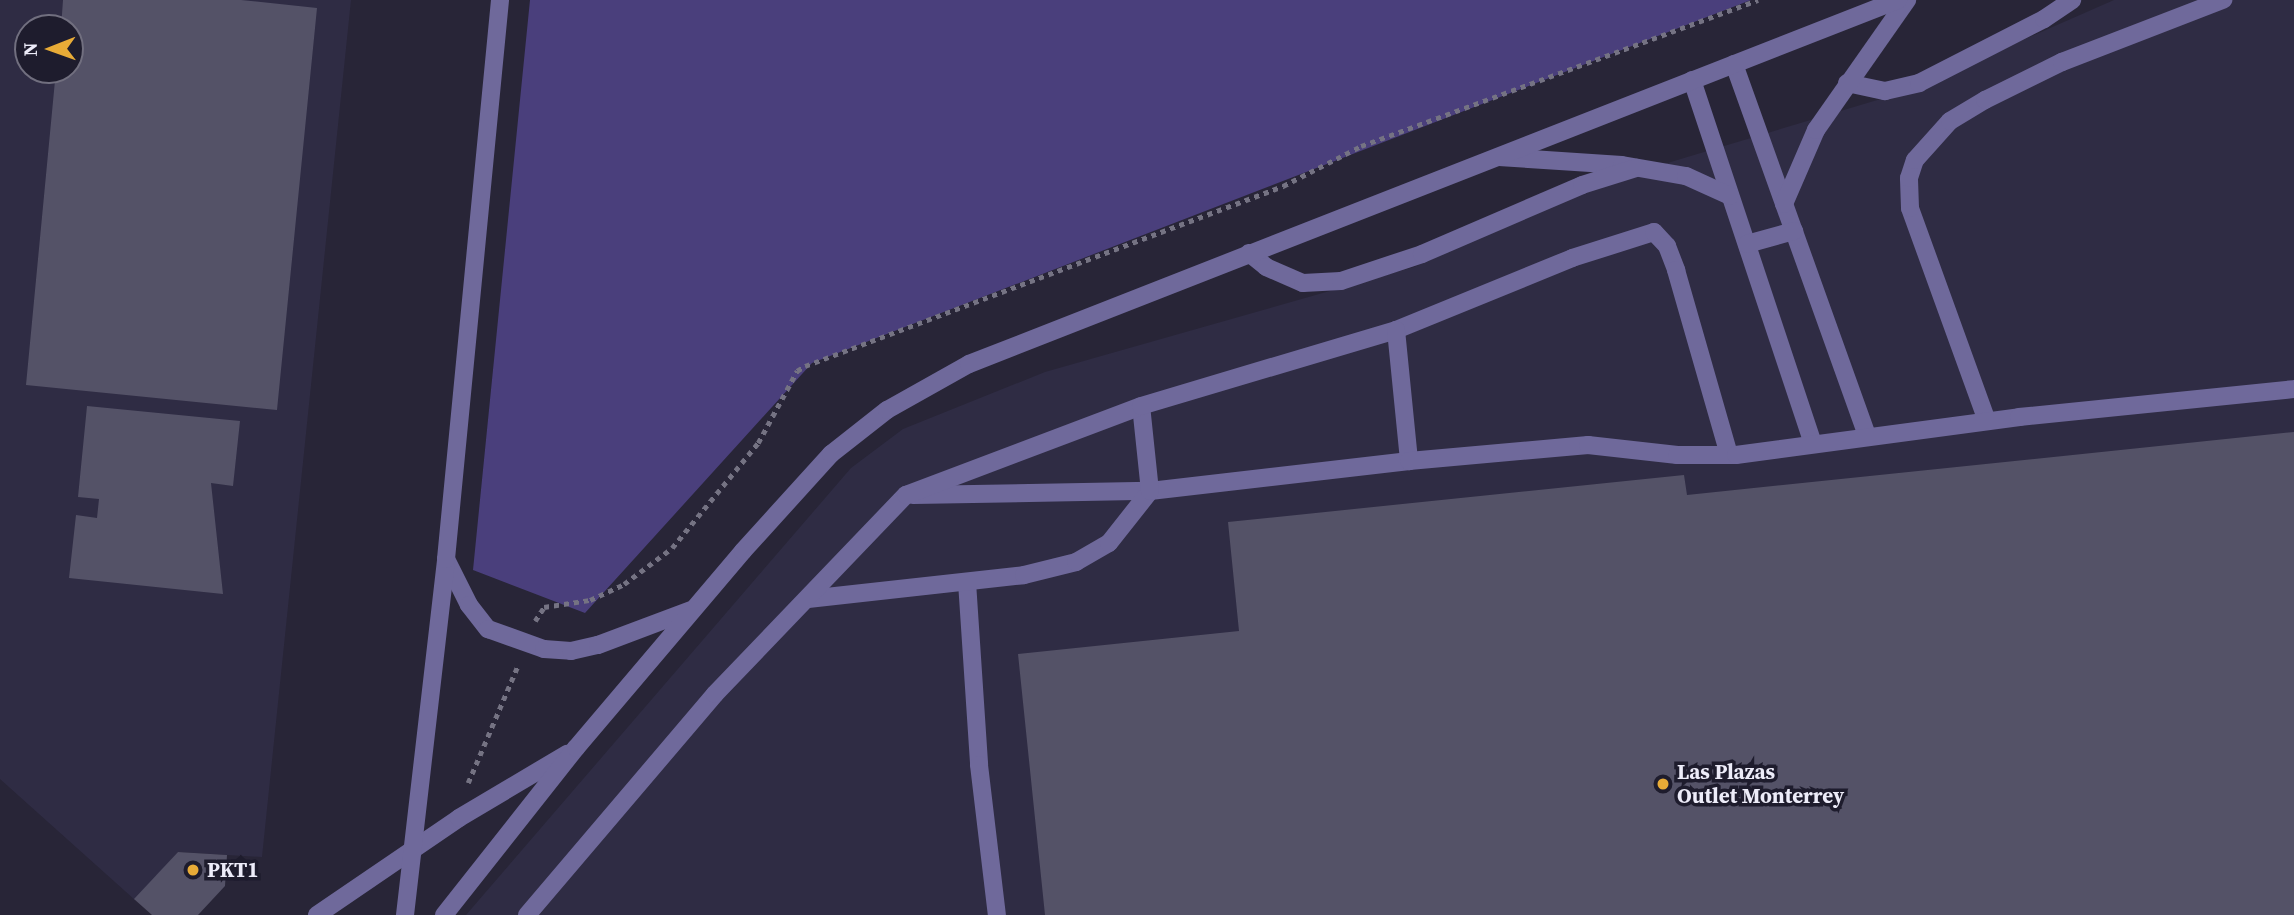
<!DOCTYPE html>
<html>
<head>
<meta charset="utf-8">
<style>
  body { margin:0 }
  #map { position:relative; width:2294px; height:915px; overflow:hidden; background:#282537; font-family:"Source Serif 4",serif }
  div>[style] { position:absolute }
  .built>* { inset:0; background:#2f2c44 }
  .green>* { inset:0; background:#4a3f7c }
  .building>* { inset:0; background:#545267 }
  .path>* { height:4.5px; margin-top:-2.25px; transform-origin:0; background:repeating-linear-gradient(90deg,#757383 0 5px,transparent 0 10px) }
  .minor>* { height:18px; margin:-9px; padding:0 9px; transform-origin:9px; border-radius:9px; background:#6f699b }
  .dots>* { width:19px; height:19px; translate:-50% -50%; box-sizing:border-box; border:4px solid #1e1c2d; border-radius:50% }
  span { translate:-50% -50%; white-space:nowrap; text-align:center; line-height:1.15; -webkit-text-stroke:7px #1e1c2d; paint-order:stroke }
  .poi-label { font-size:21px; color:#edecf9; font-weight:700 }
  .left { translate:0 -50%; text-align:left }
  .north { position:absolute; left:14px; top:14px; width:70px; height:70px; box-sizing:border-box; background:#1e1c2d; border:2px solid #716f7f; border-radius:50%; rotate:269deg; font-size:19px; font-weight:700; line-height:28px; text-align:center; color:#edecf9 }
  .north::after { content:''; display:block; margin:auto; width:24px; height:32px; background:#e8ab37; clip-path:polygon(50% 0,100% 100%,50% 72%,0 100%) }
</style>
</head>
<body>
<div id="map">
  <div class="built">
    <i style="clip-path:polygon(evenodd,0 0,351px 0,262px 857px,178px 852px,135px 900px,0 779px,0 0,28px 28px,70px 28px,70px 70px,28px 70px,28px 28px)"></i>
    <i style="clip-path:polygon(2114px 0,2294px 0,2294px 915px,466px 915px,851px 468px,903px 429px,1045px 372px,1414px 267px,1604px 182px,1904px 92px)"></i>
  </div>
  <div class="green">
    <i style="clip-path:polygon(530px 0,1751px 0,812px 363px,585px 613px,473px 570px)"></i>
  </div>
  <div class="building">
    <i style="clip-path:polygon(63px 0,241px 0,317px 8px,277px 410px,26px 385px,56px 70px,70px 70px,70px 28px,61px 28px)"></i>
    <i style="clip-path:polygon(87px 406px,240px 421px,233px 486px,211px 483px,223px 594px,69px 578px,76px 515px,97px 518px,99px 499px,78px 497px)"></i>
    <i style="clip-path:polygon(2294px 432px,2294px 915px,1045px 915px,1018px 654px,1239px 631px,1228px 522px,1684px 475px,1687px 495px)"></i>
    <i style="clip-path:polygon(178px 852px,227px 855px,225px 886px,198px 915px,152px 915px,134px 899px)"></i>
  </div>
  <div class="path">
    <i style="left:535px;top:621px;width:17px;rotate:-57deg"></i>
    <i style="left:544px;top:607px;width:47px;rotate:-8.7deg"></i>
    <i style="left:590px;top:600px;width:38px;rotate:-25deg"></i>
    <i style="left:624px;top:584px;width:60px;rotate:-36.9deg"></i>
    <i style="left:672px;top:548px;width:136px;rotate:-50.7deg"></i>
    <i style="left:758px;top:443px;width:82px;rotate:-61.6deg"></i>
    <i style="left:797px;top:371px;width:9px;rotate:-32deg"></i>
    <i style="left:805px;top:366px;width:511px;rotate:-20.63deg"></i>
    <i style="left:1283px;top:186px;width:88px;rotate:-27.1deg"></i>
    <i style="left:1361px;top:146px;width:423px;rotate:-20.2deg"></i>
    <i style="left:468px;top:783px;width:128px;rotate:-67deg"></i>
  </div>
  <div class="minor">
    <i style="left:1734px;top:64px;width:395px;rotate:70.3deg"></i>
    <i style="left:1692px;top:80px;width:383px;rotate:71.6deg"></i>
    <i style="left:1847px;top:83px;width:39px;rotate:12deg"></i>
    <i style="left:1885px;top:91px;width:35px;rotate:-13deg"></i>
    <i style="left:1919px;top:83px;width:140px;rotate:-27.1deg"></i>
    <i style="left:2044px;top:19px;width:34px;rotate:-34deg"></i>
    <i style="left:1499px;top:157px;width:123px;rotate:3.7deg"></i>
    <i style="left:1622px;top:165px;width:65px;rotate:9.8deg"></i>
    <i style="left:1686px;top:176px;width:48px;rotate:24.4deg"></i>
    <i style="left:1784px;top:204px;width:81px;rotate:-66.6deg"></i>
    <i style="left:1816px;top:130px;width:159px;rotate:-55deg"></i>
    <i style="left:1747px;top:244px;width:49px;rotate:-15.5deg"></i>
    <i style="left:1249px;top:253px;width:22px;rotate:39deg"></i>
    <i style="left:1266px;top:267px;width:40px;rotate:23.4deg"></i>
    <i style="left:1303px;top:283px;width:38px;rotate:-3deg"></i>
    <i style="left:1341px;top:281px;width:85px;rotate:-18.4deg"></i>
    <i style="left:1422px;top:254px;width:174px;rotate:-23.3deg"></i>
    <i style="left:1582px;top:185px;width:57px;rotate:-17.5deg"></i>
    <i style="left:1396px;top:330px;width:190px;rotate:-22.2deg"></i>
    <i style="left:1572px;top:258px;width:86px;rotate:-17.6deg"></i>
    <i style="left:1654px;top:232px;width:19px;rotate:47deg"></i>
    <i style="left:1667px;top:246px;width:26px;rotate:69deg"></i>
    <i style="left:1676px;top:270px;width:192px;rotate:74deg"></i>
    <i style="left:1987px;top:421px;width:226px;rotate:-109.9deg"></i>
    <i style="left:1910px;top:208px;width:30px;rotate:-92deg"></i>
    <i style="left:1909px;top:178px;width:19px;rotate:-72deg"></i>
    <i style="left:1915px;top:160px;width:52px;rotate:-48.1deg"></i>
    <i style="left:1950px;top:121px;width:41px;rotate:-31deg"></i>
    <i style="left:1985px;top:100px;width:86px;rotate:-26.3deg"></i>
    <i style="left:2062px;top:62px;width:173px;rotate:-21.1deg"></i>
    <i style="left:913px;top:495px;width:237px;rotate:-1deg"></i>
    <i style="left:1150px;top:491px;width:261px;rotate:-6.6deg"></i>
    <i style="left:446px;top:559px;width:51px;rotate:63.4deg"></i>
    <i style="left:469px;top:605px;width:31px;rotate:52deg"></i>
    <i style="left:488px;top:629px;width:59px;rotate:19.7deg"></i>
    <i style="left:544px;top:649px;width:27px;rotate:4deg"></i>
    <i style="left:571px;top:651px;width:28px;rotate:-13deg"></i>
    <i style="left:598px;top:645px;width:99px;rotate:-20.6deg"></i>
    <i style="left:967px;top:582px;width:183px;rotate:86.2deg"></i>
    <i style="left:979px;top:765px;width:151px;rotate:83.2deg"></i>
    <i style="left:808px;top:599px;width:217px;rotate:-6.3deg"></i>
    <i style="left:1024px;top:575px;width:54px;rotate:-14deg"></i>
    <i style="left:1076px;top:562px;width:38px;rotate:-30deg"></i>
    <i style="left:1109px;top:543px;width:66px;rotate:-51.7deg"></i>
    <i style="left:1150px;top:491px;width:85px;rotate:-96deg"></i>
    <i style="left:317px;top:915px;width:172px;rotate:-34.3deg"></i>
    <i style="left:459px;top:818px;width:126px;rotate:-30.7deg"></i>
    <i style="left:405px;top:915px;width:358px;rotate:-83.4deg"></i>
    <i style="left:446px;top:559px;width:562px;rotate:-84.48deg"></i>
    <i style="left:444px;top:915px;width:213px;rotate:-51.7deg"></i>
    <i style="left:576px;top:748px;width:258px;rotate:-49.7deg"></i>
    <i style="left:743px;top:551px;width:131px;rotate:-47.8deg"></i>
    <i style="left:831px;top:454px;width:71px;rotate:-38.2deg"></i>
    <i style="left:887px;top:410px;width:94px;rotate:-29.3deg"></i>
    <i style="left:969px;top:364px;width:998px;rotate:-21.4deg"></i>
    <i style="left:527px;top:915px;width:290px;rotate:-49.6deg"></i>
    <i style="left:715px;top:694px;width:276px;rotate:-46.2deg"></i>
    <i style="left:906px;top:495px;width:251px;rotate:-20.7deg"></i>
    <i style="left:1141px;top:406px;width:266px;rotate:-16.6deg"></i>
    <i style="left:1396px;top:330px;width:132px;rotate:84.3deg"></i>
    <i style="left:1409px;top:461px;width:180px;rotate:-5.1deg"></i>
    <i style="left:1588px;top:445px;width:90px;rotate:6.4deg"></i>
    <i style="left:1677px;top:455px;width:59px"></i>
    <i style="left:1736px;top:455px;width:286px;rotate:-7.6deg"></i>
    <i style="left:2019px;top:417px;width:276px;rotate:-5.8deg"></i>
  </div>
  <div class="dots">
    <i style="left:1663px;top:784px;background:#e8ab37"></i>
    <i style="left:193px;top:870px;background:#e8ab37"></i>
  </div>
  <div class="poi-label">
    <span class="left" style="left:1677px;top:784px">Las Plazas<br>Outlet Monterrey</span>
    <span class="left" style="left:207px;top:870px">PKT1</span>
  </div>
  <div class="north">N</div>
</div>
</body>
</html>
